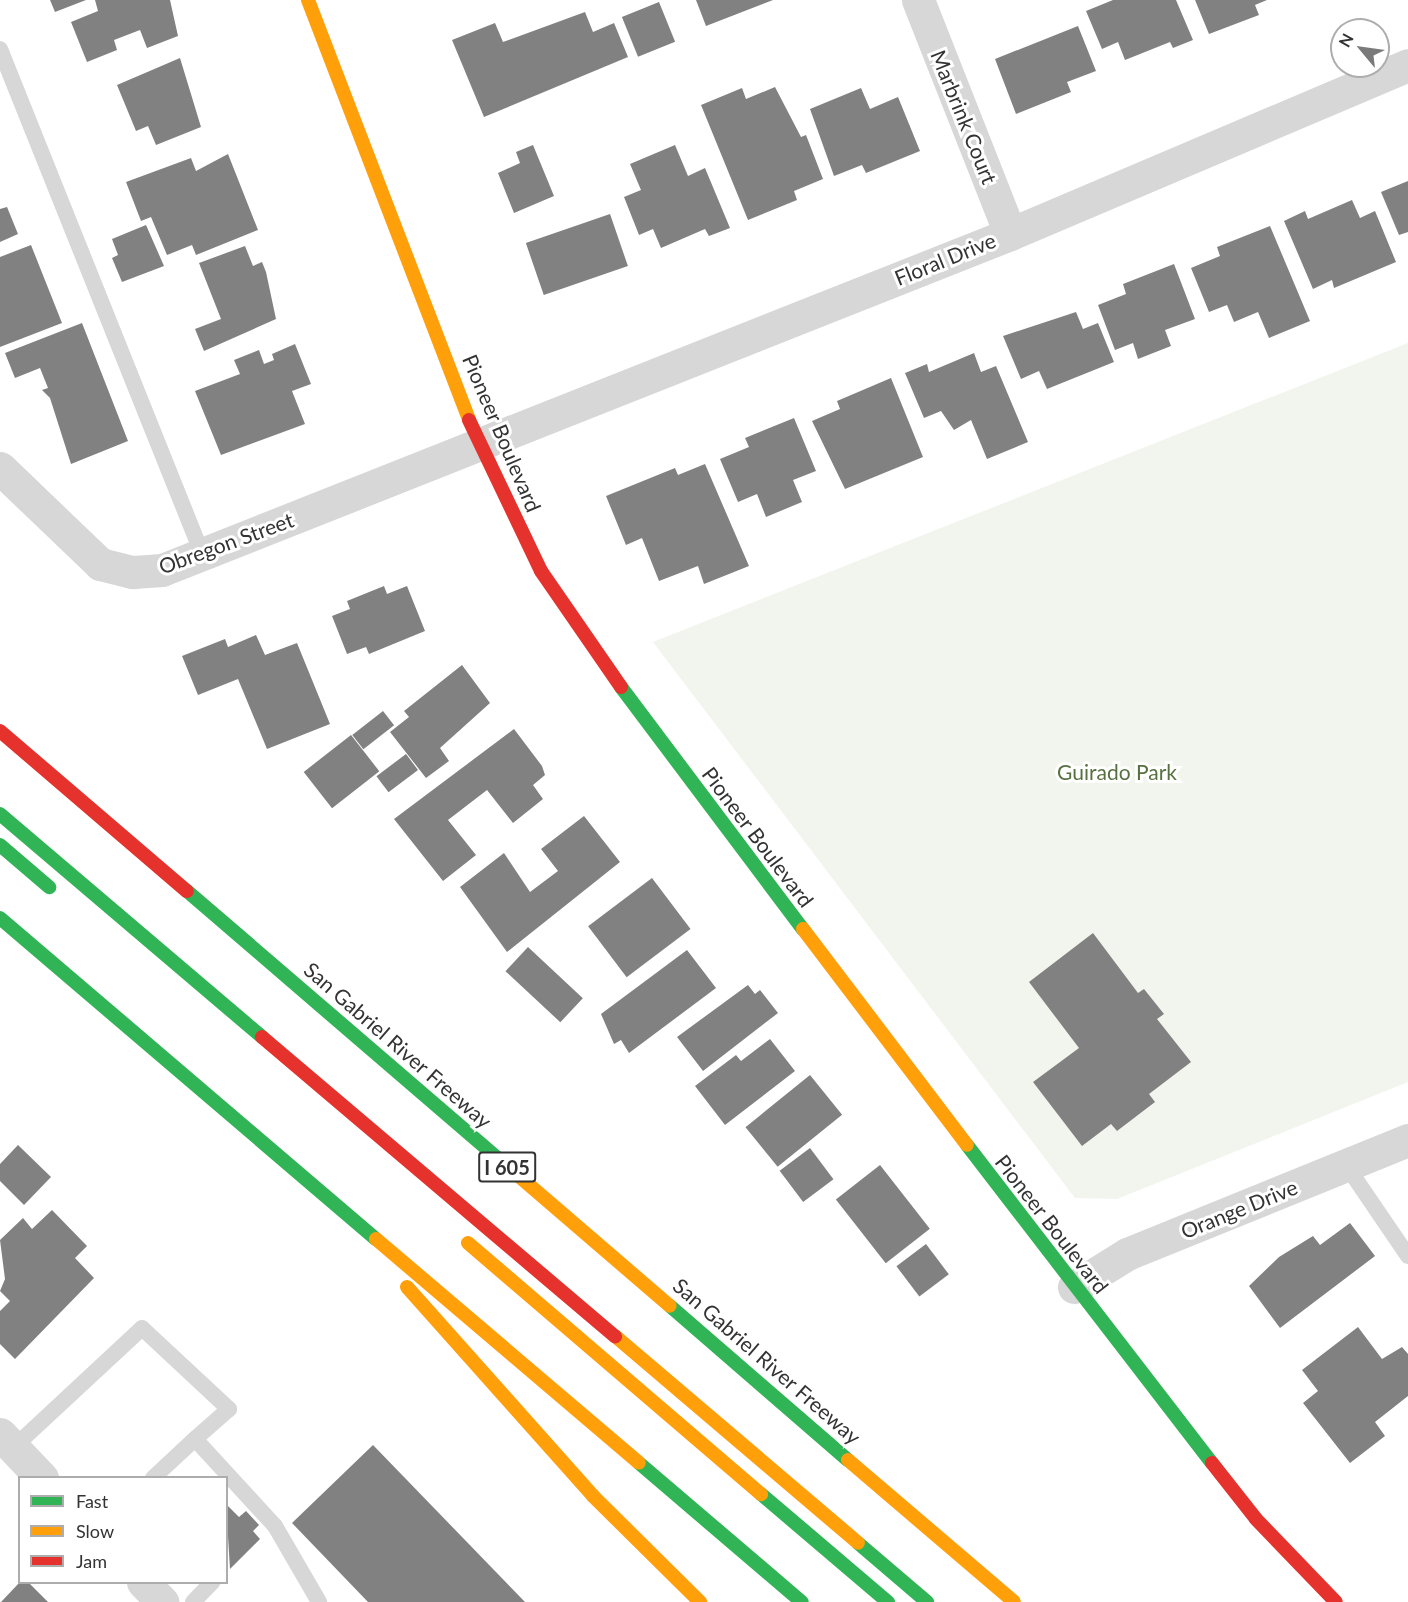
<!DOCTYPE html>
<html>
<head>
<meta charset="utf-8">
<style>
  body { margin:0 }
  #map { position:relative; width:1408px; height:1602px; overflow:hidden; background:#fff; font-family:Lato,sans-serif }
  div>[style] { position:absolute }
  .green>* { inset:0; background:#f1f5ed }
  .building>* { inset:0; background:#818181; transform-origin:0 0 }
  .lane>* { height:16px; margin:-8px; padding:0 8px; transform-origin:8px; border-radius:8px; background:#d7d7d7 }
  .street>* { height:33px; margin:-16.5px; padding:0 16.5px; transform-origin:16.5px; border-radius:16.5px; background:#d7d7d7 }
  .fast>* { height:14px; margin:-7px; padding:0 7px; transform-origin:7px; border-radius:7px; background:#30b455 }
  .slow>* { height:14px; margin:-7px; padding:0 7px; transform-origin:7px; border-radius:7px; background:#ff9f0a }
  .jam>* { height:14px; margin:-7px; padding:0 7px; transform-origin:7px; border-radius:7px; background:#e5322d }
  span { translate:-50% -50%; white-space:nowrap; text-align:center; line-height:1.15; -webkit-text-stroke:6px #fff; paint-order:stroke }
  .shield-label span { padding:2px 4px; background:#fff; border:2px solid; border-radius:4px; -webkit-text-stroke-width:0 }
  .shield-label { font-size:20px; color:#333; font-weight:700 }
  .street-label { font-size:21px; color:#333 }
  .park-label { font-size:21px; color:#56703f }
  .legend { position:absolute; left:18px; top:1476px; width:210px; height:108px; box-sizing:border-box; background:#fff; border:2px solid #adadad; margin:0; padding:8px 10px; list-style:none; font-size:18px; color:#333 }
  .legend li { display:flex; align-items:center; gap:12px; height:30px }
  .legend b { width:30px; border:2px solid #adadad }
  .north { position:absolute; left:1330px; top:18px; width:60px; height:60px; box-sizing:border-box; background:#fff; border:2px solid #adadad; border-radius:50%; rotate:299deg; font-size:16px; font-weight:700; line-height:24px; text-align:center; color:#333 }
  .north::after { content:''; display:block; margin:auto; width:21px; height:27px; background:#7a7a7a; clip-path:polygon(50% 0,100% 100%,50% 72%,0 100%) }
</style>
</head>
<body>
<div id="map">
  <div class="green">
    <i style="clip-path:polygon(1408px 343px,1408px 1082px,1117px 1199px,1075px 1198px,653px 642px)"></i>
  </div>
  <div class="building">
    <i style="clip-path:polygon(50px 0,86px 0,55px 12px)"></i>
    <i style="clip-path:polygon(95px 0,170px 0,178px 36px,147px 48px,140px 30px,114px 40px,117px 50px,87px 62px,71px 22px,98px 11px)"></i>
    <i style="clip-path:polygon(696px 0,773px 0,706px 26px)"></i>
    <i style="clip-path:polygon(1113px 0,1176px 0,1193px 40px,1173px 48px,1170px 42px,1125px 60px,1118px 42px,1102px 49px,1086px 11px)"></i>
    <i style="clip-path:polygon(1195px 0,1267px 0,1255px 5px,1259px 15px,1209px 34px)"></i>
    <i style="left:659px;top:2px;width:43px;height:40px;rotate:68deg"></i>
    <i style="clip-path:polygon(585px 12px,593px 32px,614px 23px,628px 57px,484px 117px,452px 40px,495px 23px,503px 42px)"></i>
    <i style="clip-path:polygon(1078px 26px,1096px 71px,1067px 82px,1071px 92px,1016px 114px,995px 59px)"></i>
    <i style="clip-path:polygon(180px 58px,201px 127px,156px 145px,148px 126px,136px 131px,117px 85px)"></i>
    <i style="clip-path:polygon(775px 87px,801px 137px,806px 135px,823px 179px,794px 191px,797px 200px,748px 220px,701px 105px,742px 88px,746px 99px)"></i>
    <i style="clip-path:polygon(861px 88px,870px 109px,898px 97px,920px 151px,866px 173px,862px 165px,834px 176px,810px 109px)"></i>
    <i style="clip-path:polygon(533px 145px,554px 196px,514px 213px,498px 173px,520px 163px,516px 152px)"></i>
    <i style="clip-path:polygon(675px 145px,688px 176px,705px 168px,730px 228px,709px 236px,705px 229px,661px 248px,653px 229px,639px 235px,624px 197px,641px 190px,630px 164px)"></i>
    <i style="clip-path:polygon(228px 154px,258px 230px,196px 255px,192px 245px,167px 255px,151px 217px,141px 221px,126px 182px,191px 158px,196px 171px)"></i>
    <i style="clip-path:polygon(1408px 181px,1408px 232px,1399px 235px,1381px 192px)"></i>
    <i style="clip-path:polygon(1352px 200px,1360px 218px,1375px 211px,1396px 262px,1334px 288px,1332px 280px,1313px 289px,1284px 221px,1305px 211px,1308px 219px)"></i>
    <i style="clip-path:polygon(7px 207px,18px 234px,0 242px,0 209px)"></i>
    <i style="left:610px;top:214px;width:55px;height:89px;rotate:71deg"></i>
    <i style="clip-path:polygon(146px 225px,164px 266px,122px 282px,112px 258px,118px 255px,112px 239px)"></i>
    <i style="clip-path:polygon(1270px 226px,1310px 321px,1269px 338px,1258px 312px,1234px 322px,1227px 305px,1209px 312px,1191px 268px,1220px 256px,1217px 247px)"></i>
    <i style="clip-path:polygon(31px 245px,62px 323px,0 347px,0 257px)"></i>
    <i style="clip-path:polygon(245px 246px,253px 266px,262px 262px,266px 272px,276px 319px,204px 351px,195px 329px,221px 319px,199px 263px)"></i>
    <i style="clip-path:polygon(1174px 264px,1195px 319px,1165px 330px,1171px 346px,1138px 359px,1133px 343px,1115px 350px,1098px 305px,1126px 294px,1123px 284px)"></i>
    <i style="clip-path:polygon(1076px 312px,1083px 329px,1098px 323px,1114px 362px,1047px 389px,1039px 371px,1021px 379px,1003px 336px)"></i>
    <i style="clip-path:polygon(82px 323px,128px 441px,71px 464px,50px 398px,42px 390px,48px 388px,40px 368px,15px 378px,5px 353px)"></i>
    <i style="clip-path:polygon(295px 344px,311px 384px,292px 391px,305px 424px,221px 455px,195px 391px,240px 374px,234px 360px,259px 350px,264px 364px,274px 360px,272px 354px)"></i>
    <i style="clip-path:polygon(974px 353px,981px 372px,996px 366px,1028px 442px,987px 459px,971px 420px,954px 430px,941px 411px,924px 418px,905px 373px,927px 364px,929px 372px)"></i>
    <i style="clip-path:polygon(891px 378px,923px 457px,845px 489px,812px 421px,840px 409px,837px 401px)"></i>
    <i style="clip-path:polygon(794px 418px,816px 471px,793px 480px,802px 502px,766px 517px,757px 494px,738px 502px,720px 459px,749px 447px,745px 438px)"></i>
    <i style="clip-path:polygon(705px 464px,749px 566px,704px 584px,698px 566px,659px 581px,642px 538px,626px 545px,606px 496px,675px 468px,678px 475px)"></i>
    <i style="clip-path:polygon(384px 586px,387px 594px,407px 586px,425px 631px,369px 654px,366px 647px,347px 654px,332px 616px,350px 609px,347px 601px)"></i>
    <i style="clip-path:polygon(256px 635px,265px 655px,297px 643px,330px 724px,267px 749px,238px 679px,198px 695px,182px 656px,225px 639px,228px 647px)"></i>
    <i style="clip-path:polygon(462px 665px,490px 703px,440px 748px,449px 761px,426px 778px,390px 732px,409px 717px,404px 711px)"></i>
    <i style="left:383px;top:711px;width:18px;height:39px;rotate:52deg"></i>
    <i style="clip-path:polygon(514px 729px,542px 766px,545px 775px,533px 785px,543px 799px,513px 823px,487px 790px,448px 820px,476px 855px,443px 881px,394px 819px)"></i>
    <i style="left:351px;top:735px;width:46px;height:60px;rotate:52deg"></i>
    <i style="left:406px;top:754px;width:20px;height:37px;rotate:53deg"></i>
    <i style="clip-path:polygon(584px 816px,620px 862px,507px 952px,460px 887px,504px 853px,530px 892px,558px 871px,541px 849px)"></i>
    <i style="left:652px;top:878px;width:64px;height:80px;rotate:53deg"></i>
    <i style="clip-path:polygon(1093px 933px,1138px 993px,1144px 989px,1164px 1014px,1157px 1019px,1191px 1062px,1149px 1094px,1155px 1102px,1117px 1131px,1111px 1124px,1082px 1146px,1033px 1082px,1079px 1048px,1029px 982px)"></i>
    <i style="left:528px;top:947px;width:75px;height:33px;rotate:43deg"></i>
    <i style="clip-path:polygon(687px 950px,716px 988px,629px 1053px,621px 1040px,614px 1044px,601px 1014px)"></i>
    <i style="clip-path:polygon(748px 985px,755px 994px,760px 990px,778px 1013px,703px 1071px,677px 1037px)"></i>
    <i style="clip-path:polygon(770px 1039px,795px 1071px,725px 1125px,695px 1086px,736px 1055px,741px 1061px)"></i>
    <i style="left:810px;top:1075px;width:51px;height:83px;rotate:51deg"></i>
    <i style="clip-path:polygon(18px 1145px,51px 1177px,24px 1205px,0 1181px,0 1164px)"></i>
    <i style="left:810px;top:1148px;width:39px;height:38px;rotate:53deg"></i>
    <i style="left:880px;top:1165px;width:81px;height:56px;rotate:52deg"></i>
    <i style="clip-path:polygon(52px 1210px,87px 1246px,75px 1258px,94px 1278px,15px 1359px,0 1344px,0 1311px,10px 1301px,0 1291px,5px 1279px,0 1240px,23px 1218px,32px 1229px)"></i>
    <i style="clip-path:polygon(1350px 1223px,1375px 1256px,1280px 1328px,1249px 1286px,1279px 1257px,1313px 1236px,1320px 1245px)"></i>
    <i style="left:926px;top:1244px;width:38px;height:37px;rotate:53deg"></i>
    <i style="clip-path:polygon(1358px 1327px,1382px 1359px,1402px 1347px,1408px 1354px,1408px 1396px,1375px 1422px,1385px 1436px,1350px 1463px,1303px 1403px,1318px 1391px,1302px 1370px)"></i>
    <i style="clip-path:polygon(373px 1445px,525px 1602px,368px 1602px,292px 1523px)"></i>
    <i style="clip-path:polygon(226px 1504px,239px 1517px,246px 1511px,259px 1525px,253px 1531px,260px 1539px,230px 1569px)"></i>
    <i style="clip-path:polygon(20px 1582px,28px 1582px,48px 1602px,1px 1602px)"></i>
  </div>
  <div class="lane">
    <i style="left:0;top:49px;width:546px;rotate:68.18deg"></i>
    <i style="left:1346px;top:1165px;width:110px;rotate:55.7deg"></i>
    <i style="left:13px;top:1448px;width:176px;rotate:-42.9deg"></i>
    <i style="left:142px;top:1328px;width:119px;rotate:43deg"></i>
    <i style="left:229px;top:1409px;width:45px;rotate:138.6deg"></i>
    <i style="left:153px;top:1478px;width:57px;rotate:-42.9deg"></i>
    <i style="left:195px;top:1439px;width:118px;rotate:47.4deg"></i>
    <i style="left:275px;top:1526px;width:88px;rotate:59.9deg"></i>
    <i style="left:193px;top:1602px;width:28px;rotate:-46deg"></i>
  </div>
  <div class="street">
    <i style="left:918px;top:0;width:251px;rotate:68.5deg"></i>
    <i style="left:0;top:468px;width:139px;rotate:43.8deg"></i>
    <i style="left:100px;top:564px;width:34px;rotate:14deg"></i>
    <i style="left:133px;top:572px;width:29px;rotate:-4deg"></i>
    <i style="left:162px;top:570px;width:912px;rotate:-21.61deg"></i>
    <i style="left:1010px;top:234px;width:432px;rotate:-23deg"></i>
    <i style="left:1074px;top:1287px;width:62px;rotate:-31.9deg"></i>
    <i style="left:1127px;top:1254px;width:303px;rotate:-22.1deg"></i>
    <i style="left:0;top:1434px;width:61px;rotate:46.3deg"></i>
    <i style="left:143px;top:1582px;width:28px;rotate:46deg"></i>
  </div>
  <div class="fast">
    <i style="left:621px;top:687px;width:303px;rotate:53.1deg"></i>
    <i style="left:0;top:814px;width:344px;rotate:40.4deg"></i>
    <i style="left:0;top:845px;width:65px;rotate:40.6deg"></i>
    <i style="left:187px;top:891px;width:411px;rotate:40.7deg"></i>
    <i style="left:0;top:918px;width:494px;rotate:40.5deg"></i>
    <i style="left:967px;top:1145px;width:401px;rotate:52.4deg"></i>
    <i style="left:670px;top:1306px;width:235px;rotate:40.9deg"></i>
    <i style="left:639px;top:1463px;width:214px;rotate:40.5deg"></i>
    <i style="left:761px;top:1494px;width:167px;rotate:40.4deg"></i>
    <i style="left:858px;top:1543px;width:91px;rotate:40.5deg"></i>
  </div>
  <div class="slow">
    <i style="left:308px;top:0;width:450px;rotate:69deg"></i>
    <i style="left:803px;top:929px;width:271px;rotate:52.8deg"></i>
    <i style="left:499px;top:1159px;width:225px;rotate:40.7deg"></i>
    <i style="left:376px;top:1239px;width:345px;rotate:40.4deg"></i>
    <i style="left:468px;top:1243px;width:386px;rotate:40.6deg"></i>
    <i style="left:407px;top:1287px;width:280px;rotate:48.3deg"></i>
    <i style="left:593px;top:1496px;width:151px;rotate:44.7deg"></i>
    <i style="left:615px;top:1336px;width:319px;rotate:40.4deg"></i>
    <i style="left:848px;top:1460px;width:218px;rotate:40.5deg"></i>
  </div>
  <div class="jam">
    <i style="left:469px;top:420px;width:167px;rotate:64.5deg"></i>
    <i style="left:541px;top:571px;width:141px;rotate:55.4deg"></i>
    <i style="left:0;top:731px;width:246px;rotate:40.6deg"></i>
    <i style="left:262px;top:1037px;width:463px;rotate:40.3deg"></i>
    <i style="left:1212px;top:1463px;width:71px;rotate:51.8deg"></i>
    <i style="left:1256px;top:1519px;width:115px;rotate:46.1deg"></i>
  </div>
  <div class="shield-label">
    <span style="left:507px;top:1167px">I 605</span>
  </div>
  <div class="street-label">
    <span style="left:964px;top:117px;rotate:68deg">Marbrink Court</span>
    <span style="left:945px;top:259px;rotate:-22deg">Floral Drive</span>
    <span style="left:502px;top:433px;rotate:67deg">Pioneer Boulevard</span>
    <span style="left:226px;top:543px;rotate:-20deg">Obregon Street</span>
    <span style="left:758px;top:837px;rotate:53deg">Pioneer Boulevard</span>
    <span style="left:398px;top:1045px;rotate:41deg">San Gabriel River Freeway</span>
    <span style="left:1239px;top:1209px;rotate:-22deg">Orange Drive</span>
    <span style="left:1052px;top:1224px;rotate:52deg">Pioneer Boulevard</span>
    <span style="left:767px;top:1361px;rotate:41deg">San Gabriel River Freeway</span>
  </div>
  <div class="park-label">
    <span style="left:1117px;top:772px">Guirado Park</span>
  </div>
  <ul class="legend">
  <li><b style="height:8px;background:#30b455"></b>Fast</li>
  <li><b style="height:8px;background:#ff9f0a"></b>Slow</li>
  <li><b style="height:8px;background:#e5322d"></b>Jam</li>
  </ul>
  <div class="north">N</div>
</div>
</body>
</html>
